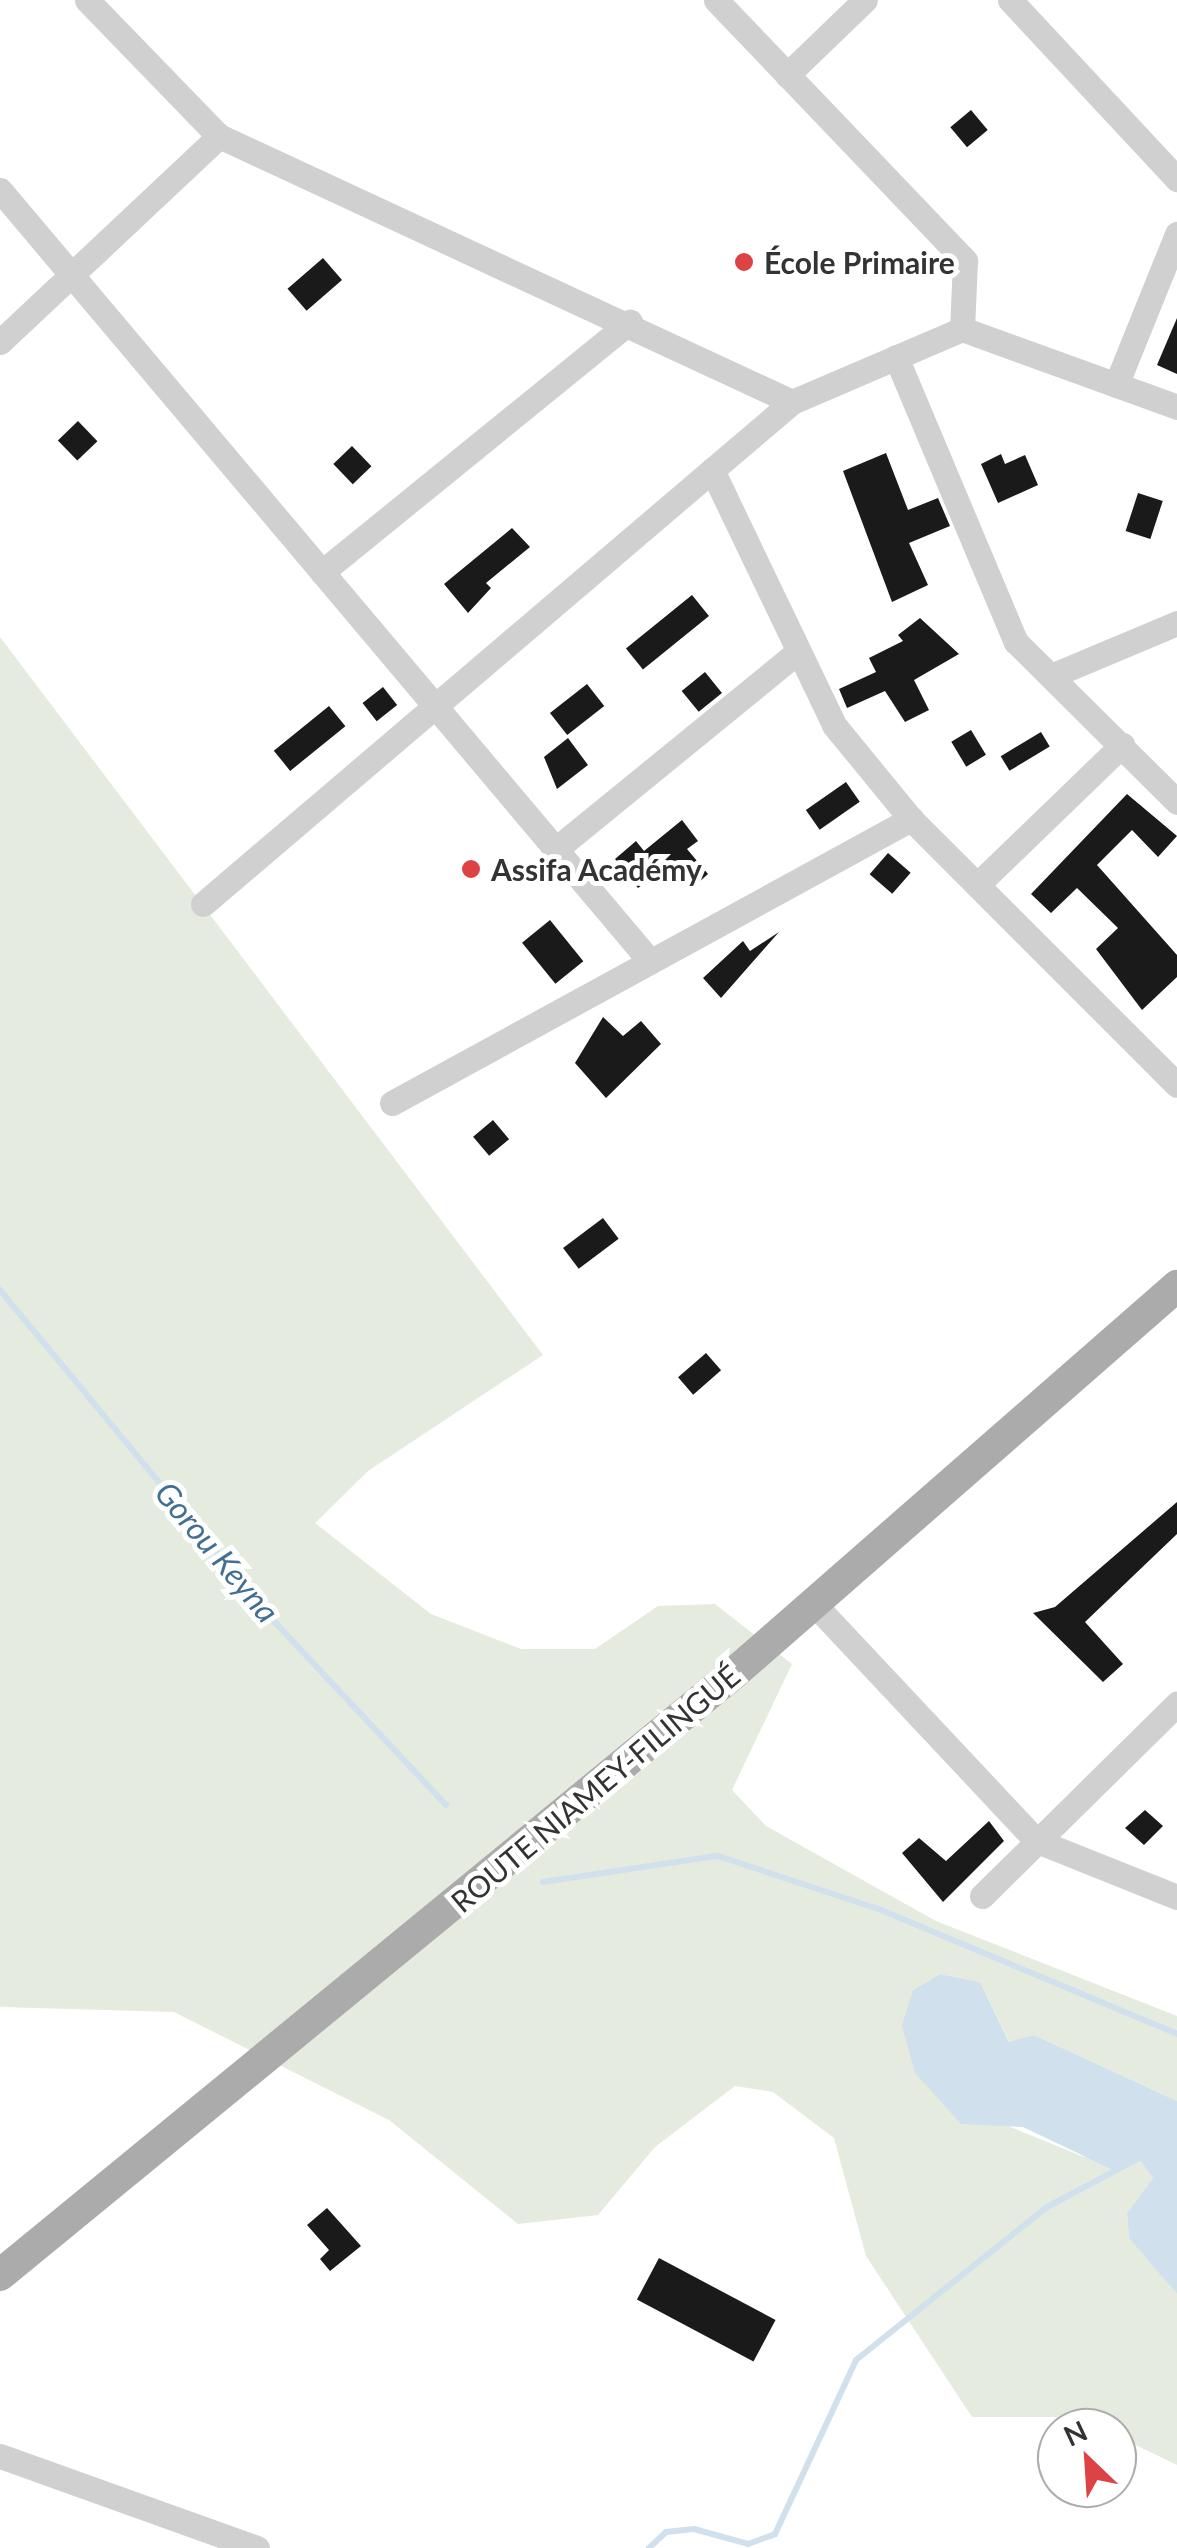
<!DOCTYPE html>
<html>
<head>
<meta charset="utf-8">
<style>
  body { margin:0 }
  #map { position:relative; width:1177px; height:2548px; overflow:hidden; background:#fff; font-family:Lato,sans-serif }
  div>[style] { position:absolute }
  .green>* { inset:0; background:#e5ebdf }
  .water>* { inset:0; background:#d0e0ec }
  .stream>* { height:6px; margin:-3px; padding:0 3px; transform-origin:3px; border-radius:3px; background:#d0e0ec }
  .building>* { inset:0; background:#1a1a1a; transform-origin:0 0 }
  .minor>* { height:25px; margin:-12.5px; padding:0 12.5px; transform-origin:12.5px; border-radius:12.5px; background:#d0d0d0 }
  .major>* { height:32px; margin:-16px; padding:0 16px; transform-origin:16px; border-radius:16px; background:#ababab }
  .dots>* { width:28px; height:28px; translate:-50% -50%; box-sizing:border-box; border:5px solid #fff; border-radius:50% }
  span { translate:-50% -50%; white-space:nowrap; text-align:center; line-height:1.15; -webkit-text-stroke:10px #fff; paint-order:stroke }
  .poi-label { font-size:30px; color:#333; font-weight:700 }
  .left { translate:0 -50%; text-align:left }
  .street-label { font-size:30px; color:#333 }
  .water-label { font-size:32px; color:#437092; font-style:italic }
  .north { position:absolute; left:1037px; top:2408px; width:100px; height:100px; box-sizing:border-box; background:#fff; border:2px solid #adadad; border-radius:50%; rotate:335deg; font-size:28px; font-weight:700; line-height:40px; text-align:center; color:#333 }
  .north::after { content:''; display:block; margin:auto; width:35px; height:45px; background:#dd4245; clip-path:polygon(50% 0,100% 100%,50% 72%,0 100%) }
</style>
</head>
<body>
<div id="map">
  <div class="green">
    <i style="clip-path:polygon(0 637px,543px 1355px,368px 1471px,315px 1523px,431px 1614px,521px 1649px,595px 1649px,658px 1606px,715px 1604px,792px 1664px,732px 1790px,766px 1826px,936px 1921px,1177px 2016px,1177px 2101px,1034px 2035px,1010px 2043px,980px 1982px,940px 1974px,913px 1990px,944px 2102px,961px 2123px,991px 2119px,1084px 2157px,1139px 2158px,1153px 2178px,1127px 2213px,1129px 2237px,1177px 2294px,1177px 2465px,1117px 2436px,1117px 2428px,1077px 2417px,972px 2417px,866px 2256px,834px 2138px,773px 2092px,735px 2086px,655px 2147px,598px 2215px,518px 2224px,389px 2120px,174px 2012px,0 2007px)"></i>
  </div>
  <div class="water">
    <i style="clip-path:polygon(940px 1974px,980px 1982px,1009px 2042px,1034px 2035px,1177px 2101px,1177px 2294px,1129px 2238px,1127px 2213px,1153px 2178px,1139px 2159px,1113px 2170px,1023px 2127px,961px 2124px,915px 2073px,902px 2025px,913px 1990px)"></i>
  </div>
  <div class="stream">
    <i style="left:0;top:1290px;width:425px;rotate:50.4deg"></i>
    <i style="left:271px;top:1618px;width:256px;rotate:46.9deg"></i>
    <i style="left:543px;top:1882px;width:177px;rotate:-8.5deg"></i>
    <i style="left:718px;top:1856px;width:172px;rotate:18.3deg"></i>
    <i style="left:881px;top:1910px;width:321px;rotate:22.7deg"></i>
    <i style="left:649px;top:2548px;width:23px;rotate:-43deg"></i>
    <i style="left:666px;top:2532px;width:28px;rotate:-6deg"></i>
    <i style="left:694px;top:2529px;width:56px;rotate:15.5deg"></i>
    <i style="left:748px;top:2544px;width:29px;rotate:-20deg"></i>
    <i style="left:775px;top:2534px;width:192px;rotate:-65deg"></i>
    <i style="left:856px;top:2360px;width:245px;rotate:-38.7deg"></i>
    <i style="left:1047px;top:2207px;width:104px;rotate:-28deg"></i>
  </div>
  <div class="building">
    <i style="left:971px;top:110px;width:26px;height:27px;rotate:50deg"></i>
    <i style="left:323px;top:258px;width:29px;height:47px;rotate:49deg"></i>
    <i style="clip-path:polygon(1177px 318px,1177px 374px,1157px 365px)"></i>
    <i style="left:78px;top:421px;width:28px;height:28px;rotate:46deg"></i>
    <i style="left:352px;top:446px;width:28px;height:26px;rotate:46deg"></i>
    <i style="clip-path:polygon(886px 453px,908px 510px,938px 498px,950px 526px,909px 543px,928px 585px,892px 602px,843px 471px)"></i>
    <i style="clip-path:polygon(1001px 454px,1005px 464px,1025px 455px,1038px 485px,998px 503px,981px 464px)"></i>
    <i style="left:1138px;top:493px;width:26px;height:40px;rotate:18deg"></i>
    <i style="clip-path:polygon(512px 528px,530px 547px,486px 583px,491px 588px,468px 613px,444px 584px)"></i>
    <i style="left:692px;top:595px;width:27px;height:85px;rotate:51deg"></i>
    <i style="clip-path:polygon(920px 618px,959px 654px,914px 680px,929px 710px,905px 722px,885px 691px,847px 708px,839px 689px,876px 672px,869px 658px,903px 641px,898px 635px)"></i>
    <i style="left:705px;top:672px;width:27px;height:30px;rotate:51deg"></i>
    <i style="left:587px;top:684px;width:28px;height:47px;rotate:52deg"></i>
    <i style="left:383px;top:687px;width:23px;height:26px;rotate:52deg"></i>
    <i style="left:329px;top:706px;width:26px;height:71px;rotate:51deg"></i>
    <i style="left:971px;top:730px;width:29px;height:23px;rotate:59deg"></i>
    <i style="left:1041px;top:732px;width:17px;height:47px;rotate:59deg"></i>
    <i style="clip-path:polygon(568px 738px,588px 765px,557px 789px,544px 757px)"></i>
    <i style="left:846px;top:782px;width:24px;height:49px;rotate:55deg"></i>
    <i style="clip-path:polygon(1127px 794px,1177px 836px,1158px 857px,1132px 830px,1097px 865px,1177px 955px,1177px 977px,1142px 1010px,1096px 949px,1118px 928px,1077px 888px,1051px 913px,1031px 894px)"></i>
    <i style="clip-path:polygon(682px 820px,698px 841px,687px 849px,708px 874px,690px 890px,669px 865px,638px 888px,615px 859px,636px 841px,644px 851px)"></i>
    <i style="left:888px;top:853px;width:30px;height:28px;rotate:41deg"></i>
    <i style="left:550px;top:920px;width:53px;height:36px;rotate:51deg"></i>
    <i style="clip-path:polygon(779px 932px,721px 998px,703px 978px,743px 941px,750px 951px)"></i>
    <i style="clip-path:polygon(603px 1017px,623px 1036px,641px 1021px,661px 1044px,606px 1098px,575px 1063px)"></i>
    <i style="left:493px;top:1120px;width:25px;height:26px;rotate:50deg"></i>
    <i style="left:603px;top:1218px;width:26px;height:50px;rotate:53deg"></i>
    <i style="left:706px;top:1353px;width:23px;height:37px;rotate:49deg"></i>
    <i style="clip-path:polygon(1177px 1502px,1177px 1534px,1085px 1622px,1123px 1664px,1103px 1682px,1033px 1613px,1055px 1607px)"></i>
    <i style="clip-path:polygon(1145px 1810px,1163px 1826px,1144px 1845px,1125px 1828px)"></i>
    <i style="clip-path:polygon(989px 1821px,1004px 1841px,943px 1902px,902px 1853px,919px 1838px,946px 1861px)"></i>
    <i style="clip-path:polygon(327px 2208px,361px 2246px,330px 2271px,320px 2259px,329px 2250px,307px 2225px)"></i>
    <i style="left:659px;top:2258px;width:132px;height:47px;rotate:28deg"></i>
  </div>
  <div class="minor">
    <i style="left:87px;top:0;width:190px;rotate:45.9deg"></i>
    <i style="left:219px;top:136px;width:632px;rotate:24.9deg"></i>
    <i style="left:792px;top:402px;width:185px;rotate:-23.2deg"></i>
    <i style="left:962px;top:329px;width:229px;rotate:19.9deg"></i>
    <i style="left:716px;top:0;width:361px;rotate:46.3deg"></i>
    <i style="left:965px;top:261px;width:68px;rotate:92.5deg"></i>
    <i style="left:1010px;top:0;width:245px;rotate:47deg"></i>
    <i style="left:787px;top:75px;width:108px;rotate:-43.9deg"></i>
    <i style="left:0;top:190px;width:1008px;rotate:49.87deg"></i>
    <i style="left:0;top:342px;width:301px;rotate:-43.2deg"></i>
    <i style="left:896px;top:357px;width:309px;rotate:67.2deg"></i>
    <i style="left:1016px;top:642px;width:227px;rotate:44.8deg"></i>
    <i style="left:1116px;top:385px;width:163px;rotate:-68deg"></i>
    <i style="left:712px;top:470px;width:283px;rotate:64.4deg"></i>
    <i style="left:834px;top:725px;width:122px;rotate:50.7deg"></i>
    <i style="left:911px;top:819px;width:376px;rotate:45deg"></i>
    <i style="left:322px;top:572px;width:397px;rotate:-39.1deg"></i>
    <i style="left:1051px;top:676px;width:137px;rotate:-22.8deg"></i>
    <i style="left:556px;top:849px;width:313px;rotate:-39.2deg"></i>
    <i style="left:977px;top:885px;width:202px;rotate:-44deg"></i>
    <i style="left:203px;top:904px;width:774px;rotate:-40.44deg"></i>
    <i style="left:392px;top:1103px;width:592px;rotate:-28.69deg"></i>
    <i style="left:815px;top:1605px;width:324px;rotate:46.8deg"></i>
    <i style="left:1037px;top:1841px;width:151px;rotate:21.8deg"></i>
    <i style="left:982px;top:1896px;width:274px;rotate:-44.6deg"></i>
    <i style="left:0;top:2456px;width:273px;rotate:19.7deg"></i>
  </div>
  <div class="major">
    <i style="left:0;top:2275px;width:948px;rotate:-39.35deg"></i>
    <i style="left:733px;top:1674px;width:590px;rotate:-41.15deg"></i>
  </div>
  <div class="dots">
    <i style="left:744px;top:262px;background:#dd4245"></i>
    <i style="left:471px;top:869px;background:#dd4245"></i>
  </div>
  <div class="poi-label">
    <span class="left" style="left:764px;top:262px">École Primaire</span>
    <span class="left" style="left:491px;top:869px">Assifa Académy</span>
  </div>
  <div class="street-label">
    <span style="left:595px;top:1788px;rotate:-40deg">ROUTE NIAMEY-FILINGUÉ</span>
  </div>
  <div class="water-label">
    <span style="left:217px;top:1552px;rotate:50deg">Gorou Keyna</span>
  </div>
  <div class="north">N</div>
</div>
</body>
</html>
